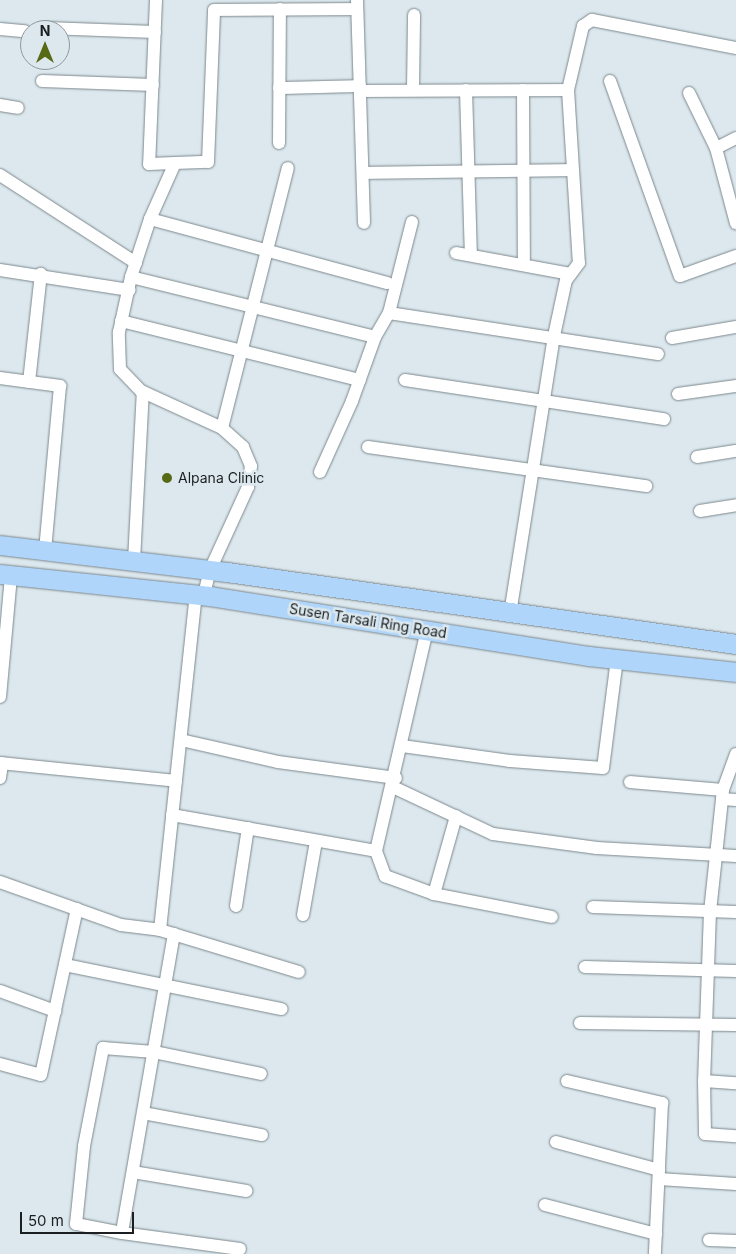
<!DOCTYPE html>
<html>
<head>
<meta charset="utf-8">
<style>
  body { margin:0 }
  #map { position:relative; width:736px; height:1254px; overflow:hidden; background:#dce8ee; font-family:Inter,sans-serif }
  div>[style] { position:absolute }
  .roads { filter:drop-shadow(0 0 1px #7c888d) drop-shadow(0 0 1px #7c888d) }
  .minor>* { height:12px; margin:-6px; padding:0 6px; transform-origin:6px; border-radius:6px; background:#fff }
  .primary>* { height:19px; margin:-9.5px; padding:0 9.5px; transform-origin:9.5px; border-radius:9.5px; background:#afd5fb }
  .dots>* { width:14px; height:14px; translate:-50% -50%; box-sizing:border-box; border:2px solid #dce8ee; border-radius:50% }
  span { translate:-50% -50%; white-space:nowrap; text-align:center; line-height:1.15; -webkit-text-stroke:5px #dce8ee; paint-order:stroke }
  .poi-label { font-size:14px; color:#1b1f21 }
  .left { translate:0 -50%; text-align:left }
  .street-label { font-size:14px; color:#1b1f21 }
  .north { position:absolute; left:20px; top:20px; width:50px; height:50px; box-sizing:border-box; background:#dce8ee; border:1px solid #8f989c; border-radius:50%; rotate:0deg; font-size:14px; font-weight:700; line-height:20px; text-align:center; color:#1b1f21 }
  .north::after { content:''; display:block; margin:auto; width:18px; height:22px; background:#576915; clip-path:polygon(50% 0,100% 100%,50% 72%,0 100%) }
  .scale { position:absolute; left:20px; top:1212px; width:114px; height:22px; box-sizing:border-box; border:2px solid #1b1f21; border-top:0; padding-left:6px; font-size:15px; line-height:18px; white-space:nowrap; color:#1b1f21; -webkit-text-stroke:4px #dce8ee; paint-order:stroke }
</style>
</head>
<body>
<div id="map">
  <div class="roads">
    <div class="minor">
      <i style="left:156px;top:0;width:164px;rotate:92.4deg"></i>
      <i style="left:149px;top:164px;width:26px;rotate:-2deg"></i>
      <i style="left:357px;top:0;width:223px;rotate:88.2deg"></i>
      <i style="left:46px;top:28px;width:109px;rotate:2.1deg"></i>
      <i style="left:0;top:29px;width:25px;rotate:5deg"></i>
      <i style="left:42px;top:81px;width:111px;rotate:2.1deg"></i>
      <i style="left:610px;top:81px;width:207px;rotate:70.3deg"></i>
      <i style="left:680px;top:276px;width:59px;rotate:-19.7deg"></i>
      <i style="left:279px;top:88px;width:81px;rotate:-1.4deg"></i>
      <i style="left:413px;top:90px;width:75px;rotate:-89.2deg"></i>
      <i style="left:466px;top:90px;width:165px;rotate:88.3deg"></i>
      <i style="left:523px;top:90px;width:175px;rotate:89.7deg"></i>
      <i style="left:568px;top:90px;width:66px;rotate:-76.8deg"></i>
      <i style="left:583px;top:26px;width:11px;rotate:-34deg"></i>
      <i style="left:592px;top:20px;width:147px;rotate:11deg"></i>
      <i style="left:360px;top:91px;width:208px;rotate:-0.3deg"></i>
      <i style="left:568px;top:90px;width:173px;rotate:86.4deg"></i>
      <i style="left:579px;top:263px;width:21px;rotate:127deg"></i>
      <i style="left:566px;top:280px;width:57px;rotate:102.1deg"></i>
      <i style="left:554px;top:336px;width:282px;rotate:99deg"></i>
      <i style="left:689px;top:93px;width:61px;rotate:63.9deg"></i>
      <i style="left:0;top:105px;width:18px;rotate:9deg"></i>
      <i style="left:736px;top:138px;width:22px;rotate:153deg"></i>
      <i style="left:716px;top:148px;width:78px;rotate:75.1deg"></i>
      <i style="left:279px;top:143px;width:134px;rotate:-89.6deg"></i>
      <i style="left:363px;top:173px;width:209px;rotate:-0.8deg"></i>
      <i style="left:0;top:175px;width:162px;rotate:32.9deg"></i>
      <i style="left:150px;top:219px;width:246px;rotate:15.1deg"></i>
      <i style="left:412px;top:222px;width:94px;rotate:104.2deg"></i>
      <i style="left:389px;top:313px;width:272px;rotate:8.7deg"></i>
      <i style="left:456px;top:253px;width:116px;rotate:10.4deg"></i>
      <i style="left:0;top:270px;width:131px;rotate:8.8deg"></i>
      <i style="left:131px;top:277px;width:251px;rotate:13.8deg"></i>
      <i style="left:121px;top:321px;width:246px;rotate:13.9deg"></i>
      <i style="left:672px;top:338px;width:65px;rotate:-9.8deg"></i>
      <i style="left:0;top:378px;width:61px;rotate:7.6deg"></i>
      <i style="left:60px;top:386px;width:165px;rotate:95.2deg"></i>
      <i style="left:405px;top:380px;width:262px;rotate:8.6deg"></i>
      <i style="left:29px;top:382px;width:109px;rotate:-83.7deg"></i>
      <i style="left:678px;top:394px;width:59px;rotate:-7.9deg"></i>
      <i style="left:222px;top:428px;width:268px;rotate:-75.8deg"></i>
      <i style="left:368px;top:447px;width:281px;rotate:8deg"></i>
      <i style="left:697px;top:457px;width:39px;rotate:-9deg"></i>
      <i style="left:320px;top:472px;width:78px;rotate:-65.7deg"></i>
      <i style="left:352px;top:401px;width:68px;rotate:-70.2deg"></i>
      <i style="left:375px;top:337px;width:28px;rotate:-60deg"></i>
      <i style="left:700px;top:511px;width:36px;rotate:-9deg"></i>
      <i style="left:134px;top:561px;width:169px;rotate:-87deg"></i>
      <i style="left:204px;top:595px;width:26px;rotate:-77deg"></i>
      <i style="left:210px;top:570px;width:91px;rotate:-65.4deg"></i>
      <i style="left:248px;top:487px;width:21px;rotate:-82deg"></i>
      <i style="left:251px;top:466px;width:21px;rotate:-113deg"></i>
      <i style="left:243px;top:447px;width:28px;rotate:-138deg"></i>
      <i style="left:222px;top:428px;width:89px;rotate:-155.4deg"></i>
      <i style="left:141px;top:391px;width:30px;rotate:-134deg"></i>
      <i style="left:120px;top:369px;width:37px;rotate:-92deg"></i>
      <i style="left:119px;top:332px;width:56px;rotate:-77.7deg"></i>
      <i style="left:131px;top:277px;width:61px;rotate:-71.9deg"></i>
      <i style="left:150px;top:219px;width:61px;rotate:-65.9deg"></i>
      <i style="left:175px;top:163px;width:33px;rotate:-2deg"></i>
      <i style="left:208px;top:162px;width:152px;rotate:-87.7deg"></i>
      <i style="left:214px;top:10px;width:143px;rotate:-0.4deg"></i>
      <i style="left:427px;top:630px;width:227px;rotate:103deg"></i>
      <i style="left:376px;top:851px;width:27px;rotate:70deg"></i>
      <i style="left:385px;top:876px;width:52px;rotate:20.2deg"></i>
      <i style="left:434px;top:894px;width:120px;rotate:11deg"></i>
      <i style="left:0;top:697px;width:122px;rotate:-84.8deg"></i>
      <i style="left:181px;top:740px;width:99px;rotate:12.8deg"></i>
      <i style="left:278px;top:762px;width:119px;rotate:7.7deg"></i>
      <i style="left:402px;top:746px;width:109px;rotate:7.9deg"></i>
      <i style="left:510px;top:761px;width:93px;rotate:4.3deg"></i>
      <i style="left:603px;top:768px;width:110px;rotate:-82.7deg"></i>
      <i style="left:736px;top:754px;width:38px;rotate:110deg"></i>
      <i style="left:723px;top:790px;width:122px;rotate:96.1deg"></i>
      <i style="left:710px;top:911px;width:170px;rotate:92deg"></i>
      <i style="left:704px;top:1081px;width:53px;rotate:88.9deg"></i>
      <i style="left:705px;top:1134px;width:31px;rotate:4deg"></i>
      <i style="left:0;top:763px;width:177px;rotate:5.8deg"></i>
      <i style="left:0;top:778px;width:15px;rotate:-82deg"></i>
      <i style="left:630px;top:782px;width:93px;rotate:4.9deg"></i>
      <i style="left:393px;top:787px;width:110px;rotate:25.2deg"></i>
      <i style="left:493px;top:834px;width:105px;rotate:7.7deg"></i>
      <i style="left:597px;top:848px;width:139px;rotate:3.3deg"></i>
      <i style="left:722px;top:799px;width:14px;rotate:4deg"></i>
      <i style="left:172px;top:815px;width:207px;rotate:10deg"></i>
      <i style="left:0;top:882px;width:128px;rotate:19.6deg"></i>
      <i style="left:121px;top:925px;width:39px;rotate:7deg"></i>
      <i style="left:160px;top:930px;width:145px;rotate:16.8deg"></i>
      <i style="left:434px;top:894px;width:81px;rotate:-74.2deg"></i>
      <i style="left:236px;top:906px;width:79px;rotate:-81.3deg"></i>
      <i style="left:593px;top:907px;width:143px;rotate:2deg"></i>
      <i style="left:303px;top:915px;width:75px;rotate:-80deg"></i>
      <i style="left:160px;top:930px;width:338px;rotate:-83.9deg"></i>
      <i style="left:174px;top:934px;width:303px;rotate:99.9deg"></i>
      <i style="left:122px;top:1233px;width:119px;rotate:7.7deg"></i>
      <i style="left:65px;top:965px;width:221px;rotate:11.5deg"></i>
      <i style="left:585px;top:967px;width:151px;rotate:1.5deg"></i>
      <i style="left:0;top:991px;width:59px;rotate:20deg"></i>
      <i style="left:580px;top:1023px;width:156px;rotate:0.7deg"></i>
      <i style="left:0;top:1064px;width:42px;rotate:15deg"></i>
      <i style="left:41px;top:1075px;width:170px;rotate:-77.8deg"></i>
      <i style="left:567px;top:1081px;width:98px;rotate:13deg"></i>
      <i style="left:662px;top:1103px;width:151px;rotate:92.7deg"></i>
      <i style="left:704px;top:1081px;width:32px;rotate:4deg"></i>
      <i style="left:143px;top:1113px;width:121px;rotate:10.5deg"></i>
      <i style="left:556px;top:1142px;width:107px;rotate:15.2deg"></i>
      <i style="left:133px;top:1172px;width:115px;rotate:9.5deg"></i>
      <i style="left:659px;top:1179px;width:77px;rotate:3.7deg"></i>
      <i style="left:545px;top:1205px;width:115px;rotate:14.6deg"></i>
      <i style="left:122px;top:1233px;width:47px;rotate:-168.9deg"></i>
      <i style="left:76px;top:1224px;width:78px;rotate:-84.1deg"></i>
      <i style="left:84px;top:1146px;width:100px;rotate:-79deg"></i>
      <i style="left:103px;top:1048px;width:51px;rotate:4.5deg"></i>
      <i style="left:154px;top:1052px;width:109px;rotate:11.6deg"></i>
      <i style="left:709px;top:1240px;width:27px;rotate:2deg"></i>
    </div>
    <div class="primary">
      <i style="left:0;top:545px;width:229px;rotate:6.8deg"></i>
      <i style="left:227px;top:572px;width:514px;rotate:8.05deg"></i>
      <i style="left:0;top:574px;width:211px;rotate:6deg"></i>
      <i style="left:210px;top:596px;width:384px;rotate:9deg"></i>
      <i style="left:589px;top:656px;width:148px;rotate:6.2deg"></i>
    </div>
  </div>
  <div class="dots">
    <i style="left:167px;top:478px;background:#576915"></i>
  </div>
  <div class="poi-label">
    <span class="left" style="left:178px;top:478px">Alpana Clinic</span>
  </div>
  <div class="street-label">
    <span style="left:368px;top:621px;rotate:9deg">Susen Tarsali Ring Road</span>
  </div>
  <div class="north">N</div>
  <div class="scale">50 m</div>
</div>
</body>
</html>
